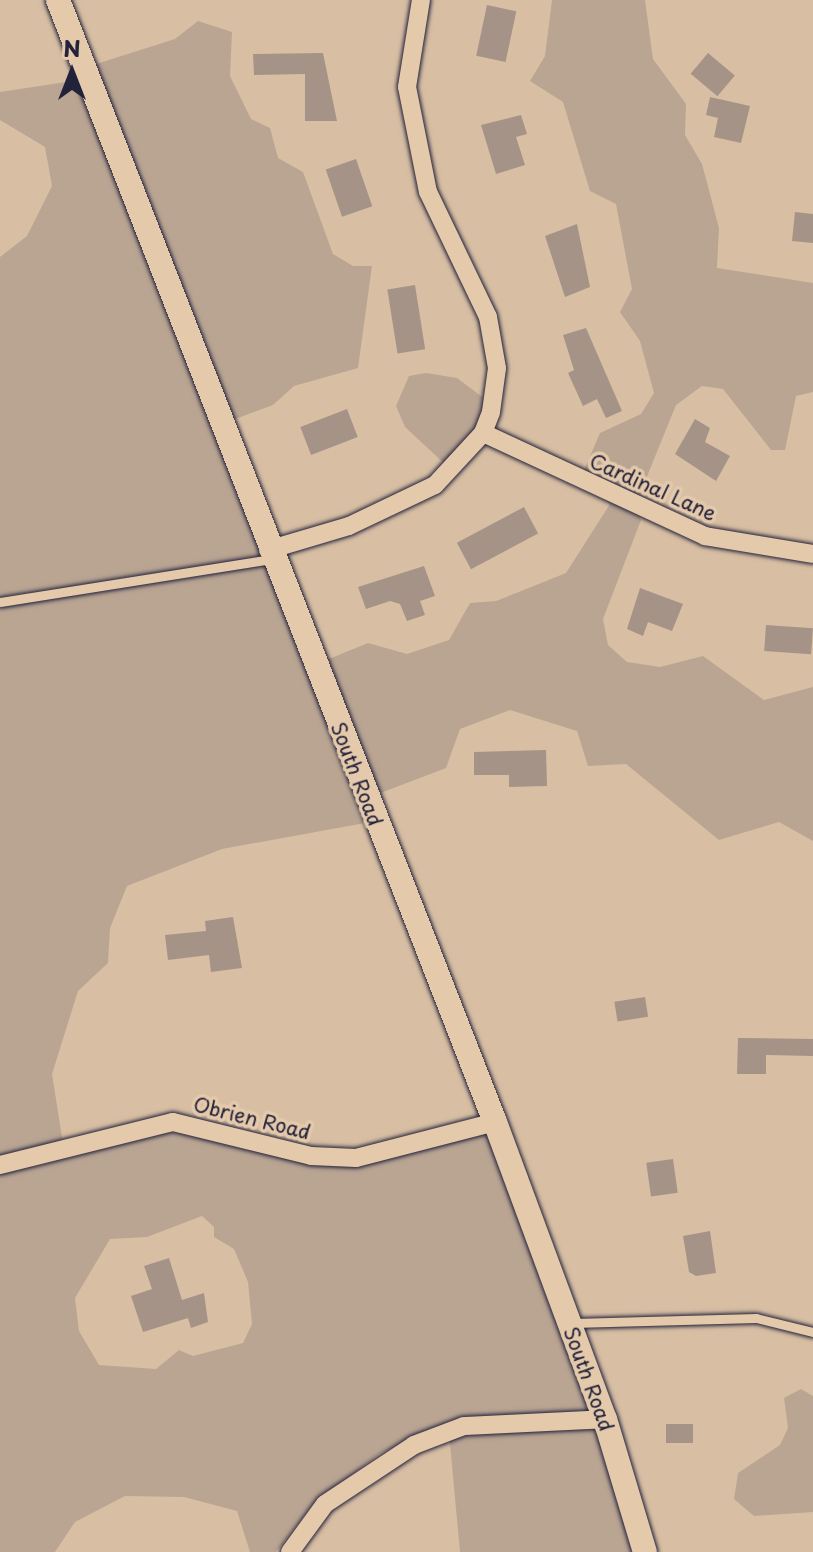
<!DOCTYPE html>
<html>
<head>
<meta charset="utf-8">
<style>
  body { margin:0 }
  #map { position:relative; width:813px; height:1552px; overflow:hidden; background:#d8bfa4; font-family:"Playpen Sans",sans-serif }
  div>[style] { position:absolute }
  .green>* { inset:0; background:#baa593 }
  .building>* { inset:0; background:#a69387; transform-origin:0 0 }
  .roads { filter:drop-shadow(0 0 2px #22223b) drop-shadow(0 0 2px #22223b) }
  .service>* { height:9px; margin:-4.5px; padding:0 4.5px; transform-origin:4.5px; border-radius:4.5px; background:#e4c9ab }
  .minor>* { height:18px; margin:-9px; padding:0 9px; transform-origin:9px; border-radius:9px; background:#e4c9ab }
  .tertiary>* { height:24px; margin:-12px; padding:0 12px; transform-origin:12px; border-radius:12px; background:#e4c9ab }
  span { translate:-50% -50%; white-space:nowrap; text-align:center; line-height:1.15; -webkit-text-stroke:7px #e4c9ab; paint-order:stroke }
  .street-label { font-size:20px; color:#22223b }
  .north { position:absolute; left:32px; top:32px; width:80px; height:80px; -webkit-text-stroke:6px #e4c9ab; paint-order:stroke; rotate:0deg; font-size:22px; font-weight:700; line-height:32px; text-align:center; color:#22223b }
  .north::after { content:''; display:block; margin:auto; width:28px; height:36px; background:#22223b; clip-path:polygon(50% 0,100% 100%,50% 72%,0 100%) }
</style>
</head>
<body>
<div id="map">
  <div class="green">
    <i style="clip-path:polygon(evenodd,552px 0,645px 0,653px 59px,686px 104px,685px 135px,702px 164px,719px 228px,717px 268px,813px 283px,813px 392px,796px 396px,785px 450px,771px 450px,723px 389px,702px 386px,676px 405px,635px 506px,641px 520px,603px 619px,608px 645px,627px 662px,660px 667px,703px 656px,764px 700px,813px 687px,813px 841px,779px 822px,719px 840px,626px 764px,588px 766px,577px 731px,510px 710px,460px 729px,446px 768px,370px 797px,376px 821px,222px 849px,127px 886px,110px 928px,108px 963px,78px 991px,52px 1074px,64px 1150px,124px 1135px,197px 1131px,309px 1165px,350px 1166px,493px 1119px,647px 1552px,460px 1552px,448px 1422px,379px 1454px,313px 1504px,276px 1552px,250px 1552px,237px 1511px,184px 1497px,125px 1496px,75px 1522px,55px 1552px,0 1552px,0 257px,27px 236px,52px 186px,45px 147px,0 120px,0 92px,86px 79px,90px 66px,175px 39px,198px 21px,232px 32px,230px 76px,251px 119px,270px 128px,278px 158px,303px 172px,333px 254px,353px 266px,372px 266px,358px 368px,294px 386px,273px 405px,230px 421px,319px 663px,368px 643px,407px 654px,449px 640px,470px 603px,496px 601px,566px 573px,610px 504px,581px 477px,600px 433px,641px 414px,654px 393px,640px 341px,620px 312px,632px 289px,616px 204px,590px 191px,563px 102px,530px 81px,545px 56px,552px 0,202px 1216px,214px 1227px,214px 1237px,234px 1249px,248px 1282px,252px 1324px,243px 1343px,193px 1356px,179px 1350px,156px 1369px,99px 1365px,79px 1331px,75px 1298px,110px 1239px,147px 1237px,202px 1216px)"></i>
    <i style="clip-path:polygon(426px 373px,457px 378px,485px 399px,480px 428px,447px 466px,405px 427px,396px 406px,409px 376px)"></i>
    <i style="clip-path:polygon(801px 1389px,813px 1396px,813px 1512px,754px 1516px,734px 1499px,738px 1473px,780px 1445px,788px 1428px,784px 1398px)"></i>
  </div>
  <div class="building">
    <i style="left:487px;top:5px;width:30px;height:52px;rotate:12deg"></i>
    <i style="clip-path:polygon(323px 53px,337px 121px,305px 121px,305px 74px,254px 75px,253px 54px)"></i>
    <i style="left:708px;top:53px;width:35px;height:27px;rotate:40deg"></i>
    <i style="clip-path:polygon(710px 97px,750px 106px,741px 143px,714px 137px,718px 118px,706px 115px)"></i>
    <i style="clip-path:polygon(521px 115px,527px 134px,516px 137px,525px 165px,496px 174px,481px 125px)"></i>
    <i style="left:356px;top:159px;width:50px;height:32px;rotate:71deg"></i>
    <i style="clip-path:polygon(795px 212px,813px 214px,813px 243px,792px 241px)"></i>
    <i style="clip-path:polygon(577px 224px,590px 287px,565px 297px,545px 236px)"></i>
    <i style="left:415px;top:285px;width:65px;height:28px;rotate:81deg"></i>
    <i style="clip-path:polygon(586px 328px,622px 411px,606px 418px,597px 399px,583px 406px,568px 373px,574px 370px,563px 335px)"></i>
    <i style="left:347px;top:409px;width:30px;height:50px;rotate:69deg"></i>
    <i style="clip-path:polygon(695px 419px,710px 428px,705px 442px,730px 456px,716px 481px,675px 454px)"></i>
    <i style="left:524px;top:507px;width:30px;height:76px;rotate:62deg"></i>
    <i style="clip-path:polygon(424px 566px,435px 596px,420px 601px,425px 615px,407px 621px,400px 604px,390px 601px,366px 609px,358px 587px)"></i>
    <i style="clip-path:polygon(640px 588px,683px 604px,672px 631px,648px 622px,643px 636px,627px 629px)"></i>
    <i style="left:766px;top:625px;width:47px;height:26px;rotate:4deg"></i>
    <i style="clip-path:polygon(546px 750px,547px 786px,509px 787px,509px 775px,474px 775px,474px 752px)"></i>
    <i style="clip-path:polygon(233px 917px,242px 968px,211px 972px,209px 955px,168px 960px,165px 935px,206px 931px,205px 921px)"></i>
    <i style="left:645px;top:997px;width:20px;height:31px;rotate:81deg"></i>
    <i style="clip-path:polygon(738px 1038px,813px 1039px,813px 1056px,766px 1055px,766px 1074px,737px 1074px)"></i>
    <i style="left:673px;top:1159px;width:34px;height:27px;rotate:82deg"></i>
    <i style="clip-path:polygon(710px 1231px,716px 1273px,696px 1276px,689px 1272px,683px 1236px)"></i>
    <i style="clip-path:polygon(169px 1258px,182px 1300px,204px 1293px,208px 1322px,191px 1328px,188px 1318px,143px 1332px,131px 1296px,152px 1289px,144px 1266px)"></i>
    <i style="left:666px;top:1424px;width:27px;height:19px"></i>
  </div>
  <div class="roads">
    <div class="service">
      <i style="left:0;top:602px;width:275px;rotate:-9deg"></i>
      <i style="left:573px;top:1323px;width:183px;rotate:-1.6deg"></i>
      <i style="left:756px;top:1318px;width:59px;rotate:13.8deg"></i>
    </div>
    <div class="minor">
      <i style="left:483px;top:433px;width:245px;rotate:24.9deg"></i>
      <i style="left:705px;top:536px;width:109px;rotate:9.5deg"></i>
      <i style="left:268px;top:550px;width:84px;rotate:-16.5deg"></i>
      <i style="left:349px;top:526px;width:95px;rotate:-25.5deg"></i>
      <i style="left:435px;top:485px;width:71px;rotate:-47.3deg"></i>
      <i style="left:483px;top:433px;width:22px;rotate:-69deg"></i>
      <i style="left:491px;top:412px;width:44px;rotate:-82.2deg"></i>
      <i style="left:497px;top:368px;width:52px;rotate:-100deg"></i>
      <i style="left:488px;top:317px;width:139px;rotate:-115.6deg"></i>
      <i style="left:428px;top:192px;width:107px;rotate:-101.3deg"></i>
      <i style="left:407px;top:87px;width:88px;rotate:-80.9deg"></i>
      <i style="left:0;top:1165px;width:178px;rotate:-14deg"></i>
      <i style="left:173px;top:1122px;width:142px;rotate:13.8deg"></i>
      <i style="left:311px;top:1156px;width:45px;rotate:2.5deg"></i>
      <i style="left:356px;top:1158px;width:144px;rotate:-14.5deg"></i>
      <i style="left:290px;top:1552px;width:59px;rotate:-53.9deg"></i>
      <i style="left:325px;top:1504px;width:107px;rotate:-33.5deg"></i>
      <i style="left:414px;top:1445px;width:53px;rotate:-20.8deg"></i>
      <i style="left:464px;top:1426px;width:141px;rotate:-2.8deg"></i>
    </div>
    <div class="tertiary">
      <i style="left:58px;top:0;width:1204px;rotate:68.72deg"></i>
      <i style="left:495px;top:1122px;width:317px;rotate:69.7deg"></i>
      <i style="left:605px;top:1419px;width:139px;rotate:73.3deg"></i>
    </div>
  </div>
  <div class="street-label">
    <span style="left:653px;top:487px;rotate:24deg">Cardinal Lane</span>
    <span style="left:357px;top:774px;rotate:69deg">South Road</span>
    <span style="left:252px;top:1118px;rotate:14deg">Obrien Road</span>
    <span style="left:589px;top:1379px;rotate:70deg">South Road</span>
  </div>
  <div class="north">N</div>
</div>
</body>
</html>
